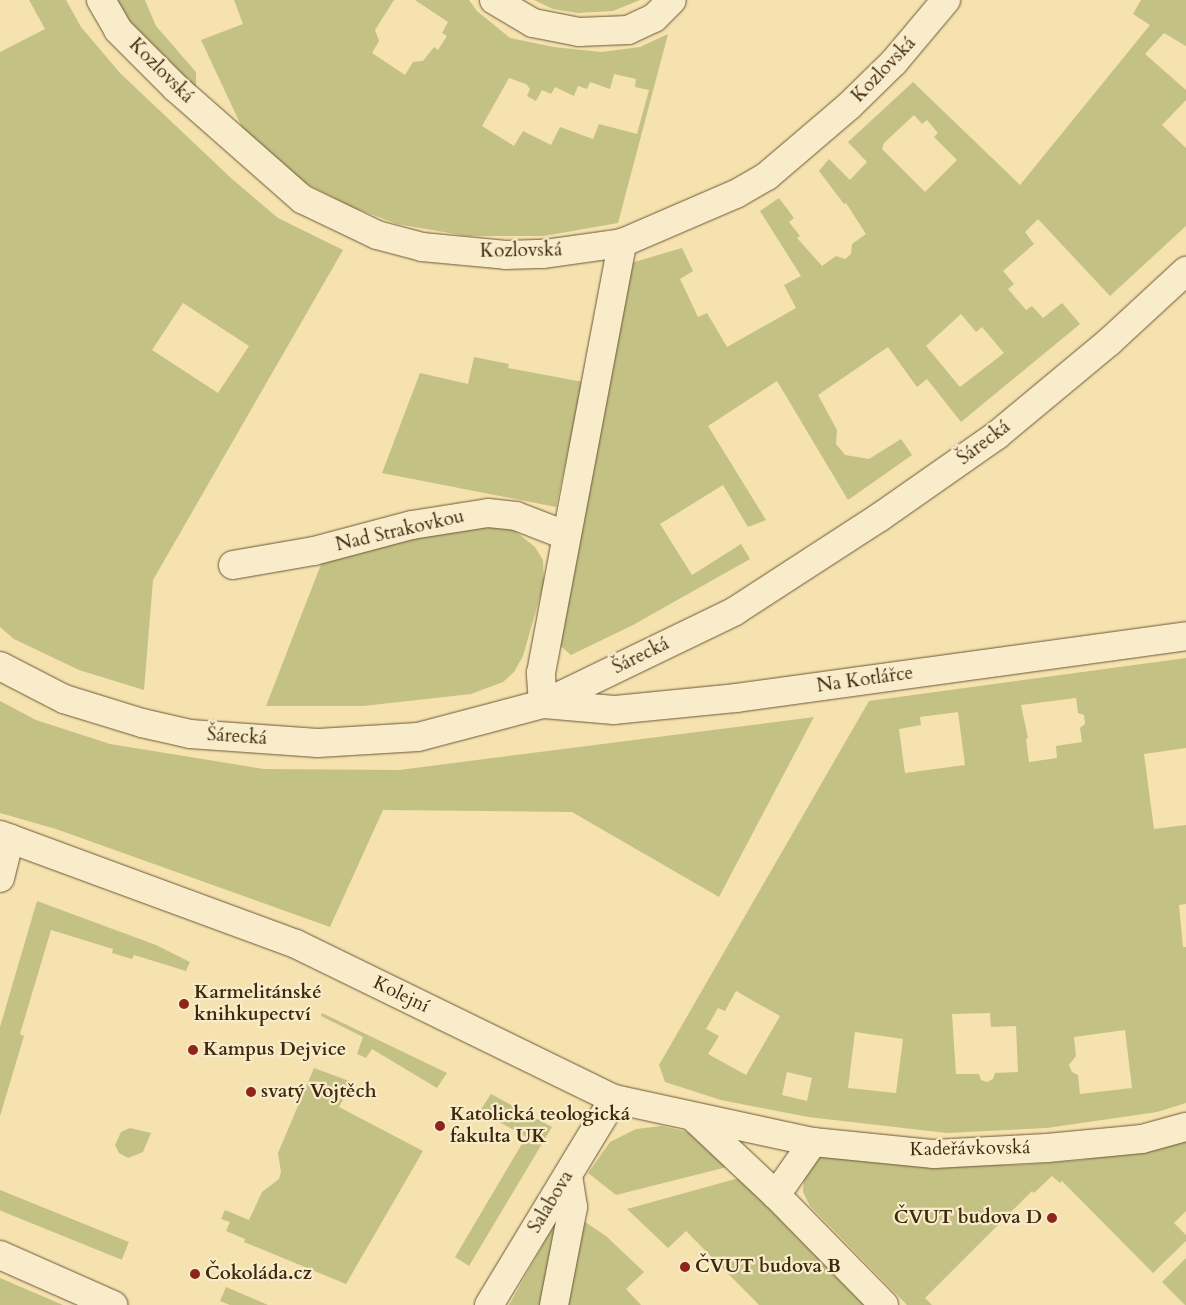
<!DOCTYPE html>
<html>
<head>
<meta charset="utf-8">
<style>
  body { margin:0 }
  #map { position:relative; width:1186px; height:1305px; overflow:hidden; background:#f5e2af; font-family:Cardo,serif }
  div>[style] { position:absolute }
  .green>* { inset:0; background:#c4c185; transform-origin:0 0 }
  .roads { filter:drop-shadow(0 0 1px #6d5736) drop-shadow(0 0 1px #6d5736) }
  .minor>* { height:28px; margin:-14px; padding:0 14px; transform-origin:14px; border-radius:14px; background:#f8eccb }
  .dots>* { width:14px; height:14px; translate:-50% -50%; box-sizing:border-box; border:2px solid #f8eccb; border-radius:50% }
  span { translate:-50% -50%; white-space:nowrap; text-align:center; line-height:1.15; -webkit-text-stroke:4.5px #f8eccb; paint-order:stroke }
  .street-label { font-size:19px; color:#40290d }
  .poi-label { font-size:19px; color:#40290d; font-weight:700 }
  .left { translate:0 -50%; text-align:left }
  .right { translate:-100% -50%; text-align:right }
</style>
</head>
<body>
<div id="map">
  <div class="green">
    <i style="clip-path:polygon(evenodd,29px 0,66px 0,81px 27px,120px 73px,232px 179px,278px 218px,343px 250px,153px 580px,144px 690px,79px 670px,14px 639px,0 627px,0 52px,45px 29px,29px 0,183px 303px,249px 346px,218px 393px,152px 350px,183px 303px)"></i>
    <i style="clip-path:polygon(114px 0,145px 0,156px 26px,196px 72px,196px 95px,135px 30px)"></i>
    <i style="clip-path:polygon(evenodd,234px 0,394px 0,375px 30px,379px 41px,372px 53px,405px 75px,413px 62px,423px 61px,434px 47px,438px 50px,447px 36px,442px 33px,448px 22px,415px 0,469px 0,477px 11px,510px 38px,554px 47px,601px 52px,640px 47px,668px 34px,618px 223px,544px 236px,467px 236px,397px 224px,352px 207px,301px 181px,246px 136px,201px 40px,243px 24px,234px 0,614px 74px,636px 79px,635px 87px,649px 90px,637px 134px,599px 124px,593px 139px,560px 127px,551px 145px,523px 131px,514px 146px,482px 126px,509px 78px,526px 84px,530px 89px,527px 96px,536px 101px,542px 90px,551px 94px,555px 87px,574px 96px,578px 86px,587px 89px,590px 82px,610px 89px,614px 74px)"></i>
    <i style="clip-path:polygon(534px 0,640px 0,613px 11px,578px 13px,553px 9px)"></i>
    <i style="clip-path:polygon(evenodd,1141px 0,1186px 0,1186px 46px,1164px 33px,1145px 54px,1186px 90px,1186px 100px,1162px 125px,1186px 148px,1186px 226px,1110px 296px,1038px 219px,1025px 232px,1034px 244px,1003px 271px,1014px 284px,1008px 289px,1026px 310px,1032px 306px,1043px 318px,1062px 303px,1080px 324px,961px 422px,927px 379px,917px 387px,888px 347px,818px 395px,837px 430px,836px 444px,845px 455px,869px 459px,901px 439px,912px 455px,848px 500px,777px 381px,708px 426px,766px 520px,748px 527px,723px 485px,660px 524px,692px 575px,741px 544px,750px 559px,633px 625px,571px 655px,558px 644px,631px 263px,682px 248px,693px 271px,680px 279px,698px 317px,707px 313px,727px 347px,796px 308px,784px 285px,801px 276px,760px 211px,779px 198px,794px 218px,789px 222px,800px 236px,797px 238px,822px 266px,836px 256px,845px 259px,851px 254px,852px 244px,866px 234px,846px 203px,844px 204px,819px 171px,829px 159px,850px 180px,867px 162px,848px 142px,913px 82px,1020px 185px,1150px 25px,1133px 14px,1141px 0,914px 115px,922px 124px,927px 120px,938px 133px,934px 137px,957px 160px,925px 192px,882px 149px,884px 143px,914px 115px,1141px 0,961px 314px,976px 332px,982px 327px,1004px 353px,960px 387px,926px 346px,961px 314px)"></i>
    <i style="clip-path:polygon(474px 357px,509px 364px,508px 368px,583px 382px,556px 507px,382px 473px,420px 373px,468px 384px)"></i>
    <i style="clip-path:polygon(492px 524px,515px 531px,535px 547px,543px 560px,544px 583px,523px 656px,514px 672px,503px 682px,471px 694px,363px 706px,266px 706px,325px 554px)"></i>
    <i style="clip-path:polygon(evenodd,1186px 658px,1186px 748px,1144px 754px,1154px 829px,1186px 825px,1186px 904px,1179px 905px,1183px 947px,1186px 947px,1186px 1103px,1157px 1112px,1047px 1128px,947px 1133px,808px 1117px,721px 1100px,665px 1082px,659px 1065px,869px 701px,1186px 658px,1076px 698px,1078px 713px,1084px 715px,1085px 724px,1080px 728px,1082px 742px,1056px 746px,1057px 758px,1029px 762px,1026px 739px,1028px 738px,1021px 705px,1076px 698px,1186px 658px,958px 712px,965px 765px,905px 773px,899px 729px,921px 725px,920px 717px,958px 712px,1186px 658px,736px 991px,780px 1016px,746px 1075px,708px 1054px,719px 1036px,706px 1029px,718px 1008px,725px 1011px,736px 991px,1186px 658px,990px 1013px,991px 1027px,1016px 1026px,1018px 1072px,995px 1073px,993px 1079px,987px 1082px,981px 1080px,979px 1074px,956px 1074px,952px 1014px,990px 1013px,1186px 658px,1125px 1030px,1132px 1088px,1080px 1094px,1078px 1075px,1072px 1072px,1069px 1065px,1076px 1056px,1074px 1037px,1125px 1030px,1186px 658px,855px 1032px,903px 1039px,896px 1093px,848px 1088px,855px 1032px,1186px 658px,787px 1072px,812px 1078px,807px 1101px,782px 1095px,787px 1072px)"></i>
    <i style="clip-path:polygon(0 701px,36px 720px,110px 744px,264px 769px,399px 770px,814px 717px,719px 897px,572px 812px,383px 810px,330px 927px,56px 829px,0 813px)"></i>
    <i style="clip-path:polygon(37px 901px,156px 945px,190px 962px,186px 971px,134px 955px,132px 959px,112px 953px,113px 949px,51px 930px,20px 1034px,24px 1036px,0 1116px,0 1027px)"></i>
    <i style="clip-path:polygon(322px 1013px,447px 1073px,437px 1088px,372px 1049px,366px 1058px,357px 1054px,363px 1037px,321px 1016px)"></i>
    <i style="clip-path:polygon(314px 1068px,352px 1082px,339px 1107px,423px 1151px,346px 1284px,244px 1242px,245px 1239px,226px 1231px,230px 1222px,221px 1219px,225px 1210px,249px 1220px,262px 1192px,279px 1179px,281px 1172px,278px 1153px)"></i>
    <i style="clip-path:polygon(491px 1094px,552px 1127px,469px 1266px,455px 1257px,526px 1137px,480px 1111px)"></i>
    <i style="clip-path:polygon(662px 1126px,688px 1132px,731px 1166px,616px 1195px,588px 1173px,610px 1142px,636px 1129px)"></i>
    <i style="clip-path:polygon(130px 1128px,151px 1133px,143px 1152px,128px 1158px,119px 1153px,115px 1145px,121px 1132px)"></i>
    <i style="clip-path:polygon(1186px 1138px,1186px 1211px,1174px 1223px,1186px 1235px,1186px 1241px,1153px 1273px,1062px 1181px,1060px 1183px,1052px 1176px,1034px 1193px,1032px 1191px,925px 1298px,932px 1305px,907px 1305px,810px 1206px,803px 1192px,804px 1175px,813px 1160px,825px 1155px,892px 1164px,1019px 1165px,1082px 1160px)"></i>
    <i style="clip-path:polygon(739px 1178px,864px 1305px,759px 1305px,686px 1231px,668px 1248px,627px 1209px)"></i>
    <i style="left:0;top:1190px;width:139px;height:19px;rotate:22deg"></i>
    <i style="clip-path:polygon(576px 1216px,606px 1236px,644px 1272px,626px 1289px,641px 1305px,560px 1305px)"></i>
    <i style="clip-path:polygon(558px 1218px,547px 1305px,509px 1305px)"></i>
    <i style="clip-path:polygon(1186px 1258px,1186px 1305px,1185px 1305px,1162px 1282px)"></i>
    <i style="clip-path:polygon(0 1278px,63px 1305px,0 1305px)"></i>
    <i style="clip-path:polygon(226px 1287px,268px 1305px,230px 1305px,220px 1301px)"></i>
  </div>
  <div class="roads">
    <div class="minor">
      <i style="left:101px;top:0;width:34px;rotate:60deg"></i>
      <i style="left:118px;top:30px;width:82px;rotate:45deg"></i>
      <i style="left:176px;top:88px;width:168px;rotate:41.4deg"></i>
      <i style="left:302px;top:199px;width:83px;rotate:25.6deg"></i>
      <i style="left:377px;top:235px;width:47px;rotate:14.9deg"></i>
      <i style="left:422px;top:247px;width:84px;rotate:5.4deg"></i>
      <i style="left:506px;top:255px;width:38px;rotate:-2deg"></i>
      <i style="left:544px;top:254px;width:79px;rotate:-8deg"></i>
      <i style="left:622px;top:243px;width:124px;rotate:-23.3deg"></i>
      <i style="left:736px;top:194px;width:36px;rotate:-30deg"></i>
      <i style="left:767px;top:176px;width:108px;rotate:-40.5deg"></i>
      <i style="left:849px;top:106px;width:63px;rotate:-44.4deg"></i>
      <i style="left:894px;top:62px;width:81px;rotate:-50deg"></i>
      <i style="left:494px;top:0;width:45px;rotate:30.5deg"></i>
      <i style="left:533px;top:23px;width:47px;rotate:11.1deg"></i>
      <i style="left:579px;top:32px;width:49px;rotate:-2.3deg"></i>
      <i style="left:628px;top:30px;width:29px;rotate:-25deg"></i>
      <i style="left:654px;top:18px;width:25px;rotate:-45deg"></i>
      <i style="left:233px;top:565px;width:82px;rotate:-9.8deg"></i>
      <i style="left:314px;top:551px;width:101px;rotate:-14.9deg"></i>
      <i style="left:412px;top:525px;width:77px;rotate:-9deg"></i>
      <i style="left:488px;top:513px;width:28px;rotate:6deg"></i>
      <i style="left:516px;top:516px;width:53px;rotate:21.2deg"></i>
      <i style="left:0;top:666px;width:72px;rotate:27.3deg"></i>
      <i style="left:64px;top:699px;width:82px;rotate:17.1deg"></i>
      <i style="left:142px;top:723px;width:49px;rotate:12.9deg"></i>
      <i style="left:190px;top:734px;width:128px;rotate:4deg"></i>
      <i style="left:318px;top:743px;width:100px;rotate:-3.4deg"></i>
      <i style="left:418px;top:737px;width:129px;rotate:-14.8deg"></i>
      <i style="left:543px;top:704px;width:213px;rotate:-25.8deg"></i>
      <i style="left:735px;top:611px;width:173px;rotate:-33deg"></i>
      <i style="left:880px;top:517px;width:143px;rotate:-35deg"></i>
      <i style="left:997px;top:435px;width:146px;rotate:-39.7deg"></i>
      <i style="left:1109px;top:342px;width:105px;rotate:-42.7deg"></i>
      <i style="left:543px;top:704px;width:31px;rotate:-94deg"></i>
      <i style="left:541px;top:673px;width:438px;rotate:-79.3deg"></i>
      <i style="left:544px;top:704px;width:70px;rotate:4.9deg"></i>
      <i style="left:614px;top:710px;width:123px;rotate:-5.6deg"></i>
      <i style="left:736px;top:698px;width:454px;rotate:-7.8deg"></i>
      <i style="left:0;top:835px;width:315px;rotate:20.2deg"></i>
      <i style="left:296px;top:944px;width:354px;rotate:26deg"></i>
      <i style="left:614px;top:1099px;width:204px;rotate:12.2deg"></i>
      <i style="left:813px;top:1142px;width:122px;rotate:5.7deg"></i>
      <i style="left:934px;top:1154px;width:113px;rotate:-3deg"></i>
      <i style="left:1047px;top:1148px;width:95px;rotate:-5.4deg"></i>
      <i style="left:1142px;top:1139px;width:46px;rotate:-15.3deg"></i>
      <i style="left:0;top:878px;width:41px;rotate:-76deg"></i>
      <i style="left:694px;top:1118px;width:112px;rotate:43.2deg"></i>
      <i style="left:776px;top:1195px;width:154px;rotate:45.5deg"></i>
      <i style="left:776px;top:1195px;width:65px;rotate:-55.1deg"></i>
      <i style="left:0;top:1255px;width:124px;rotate:23.9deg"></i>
      <i style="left:489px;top:1305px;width:241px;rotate:-58.8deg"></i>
      <i style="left:554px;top:1305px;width:100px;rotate:-79deg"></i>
      <i style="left:573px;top:1207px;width:32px;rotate:-99deg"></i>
    </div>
  </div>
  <div class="dots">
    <i style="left:184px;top:1004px;background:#8f2418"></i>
    <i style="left:193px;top:1050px;background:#8f2418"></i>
    <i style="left:251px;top:1092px;background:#8f2418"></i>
    <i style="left:440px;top:1126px;background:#8f2418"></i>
    <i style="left:1052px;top:1218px;background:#8f2418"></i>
    <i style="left:685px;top:1267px;background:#8f2418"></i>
    <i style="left:195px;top:1274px;background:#8f2418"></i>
  </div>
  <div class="street-label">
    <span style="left:884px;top:70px;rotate:-46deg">Kozlovská</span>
    <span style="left:161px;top:71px;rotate:45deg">Kozlovská</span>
    <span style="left:521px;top:251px;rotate:-1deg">Kozlovská</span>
    <span style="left:984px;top:443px;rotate:-37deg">Šárecká</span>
    <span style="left:400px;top:531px;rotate:-13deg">Nad Strakovkou</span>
    <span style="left:641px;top:656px;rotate:-26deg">Šárecká</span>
    <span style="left:865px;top:680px;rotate:-8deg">Na Kotlářce</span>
    <span style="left:237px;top:737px;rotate:4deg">Šárecká</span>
    <span style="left:401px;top:995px;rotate:26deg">Kolejní</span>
    <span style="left:970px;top:1149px;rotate:-1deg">Kadeřávkovská</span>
    <span style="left:551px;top:1202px;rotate:-59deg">Salabova</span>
  </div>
  <div class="poi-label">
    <span class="left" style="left:194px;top:1004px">Karmelitánské<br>knihkupectví</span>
    <span class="left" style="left:203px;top:1050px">Kampus Dejvice</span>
    <span class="left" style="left:261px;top:1092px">svatý Vojtěch</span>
    <span class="left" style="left:450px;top:1126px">Katolická teologická<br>fakulta UK</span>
    <span class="right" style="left:1042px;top:1218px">ČVUT budova D</span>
    <span class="left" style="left:695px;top:1267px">ČVUT budova B</span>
    <span class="left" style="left:205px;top:1274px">Čokoláda.cz</span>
  </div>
</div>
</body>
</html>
